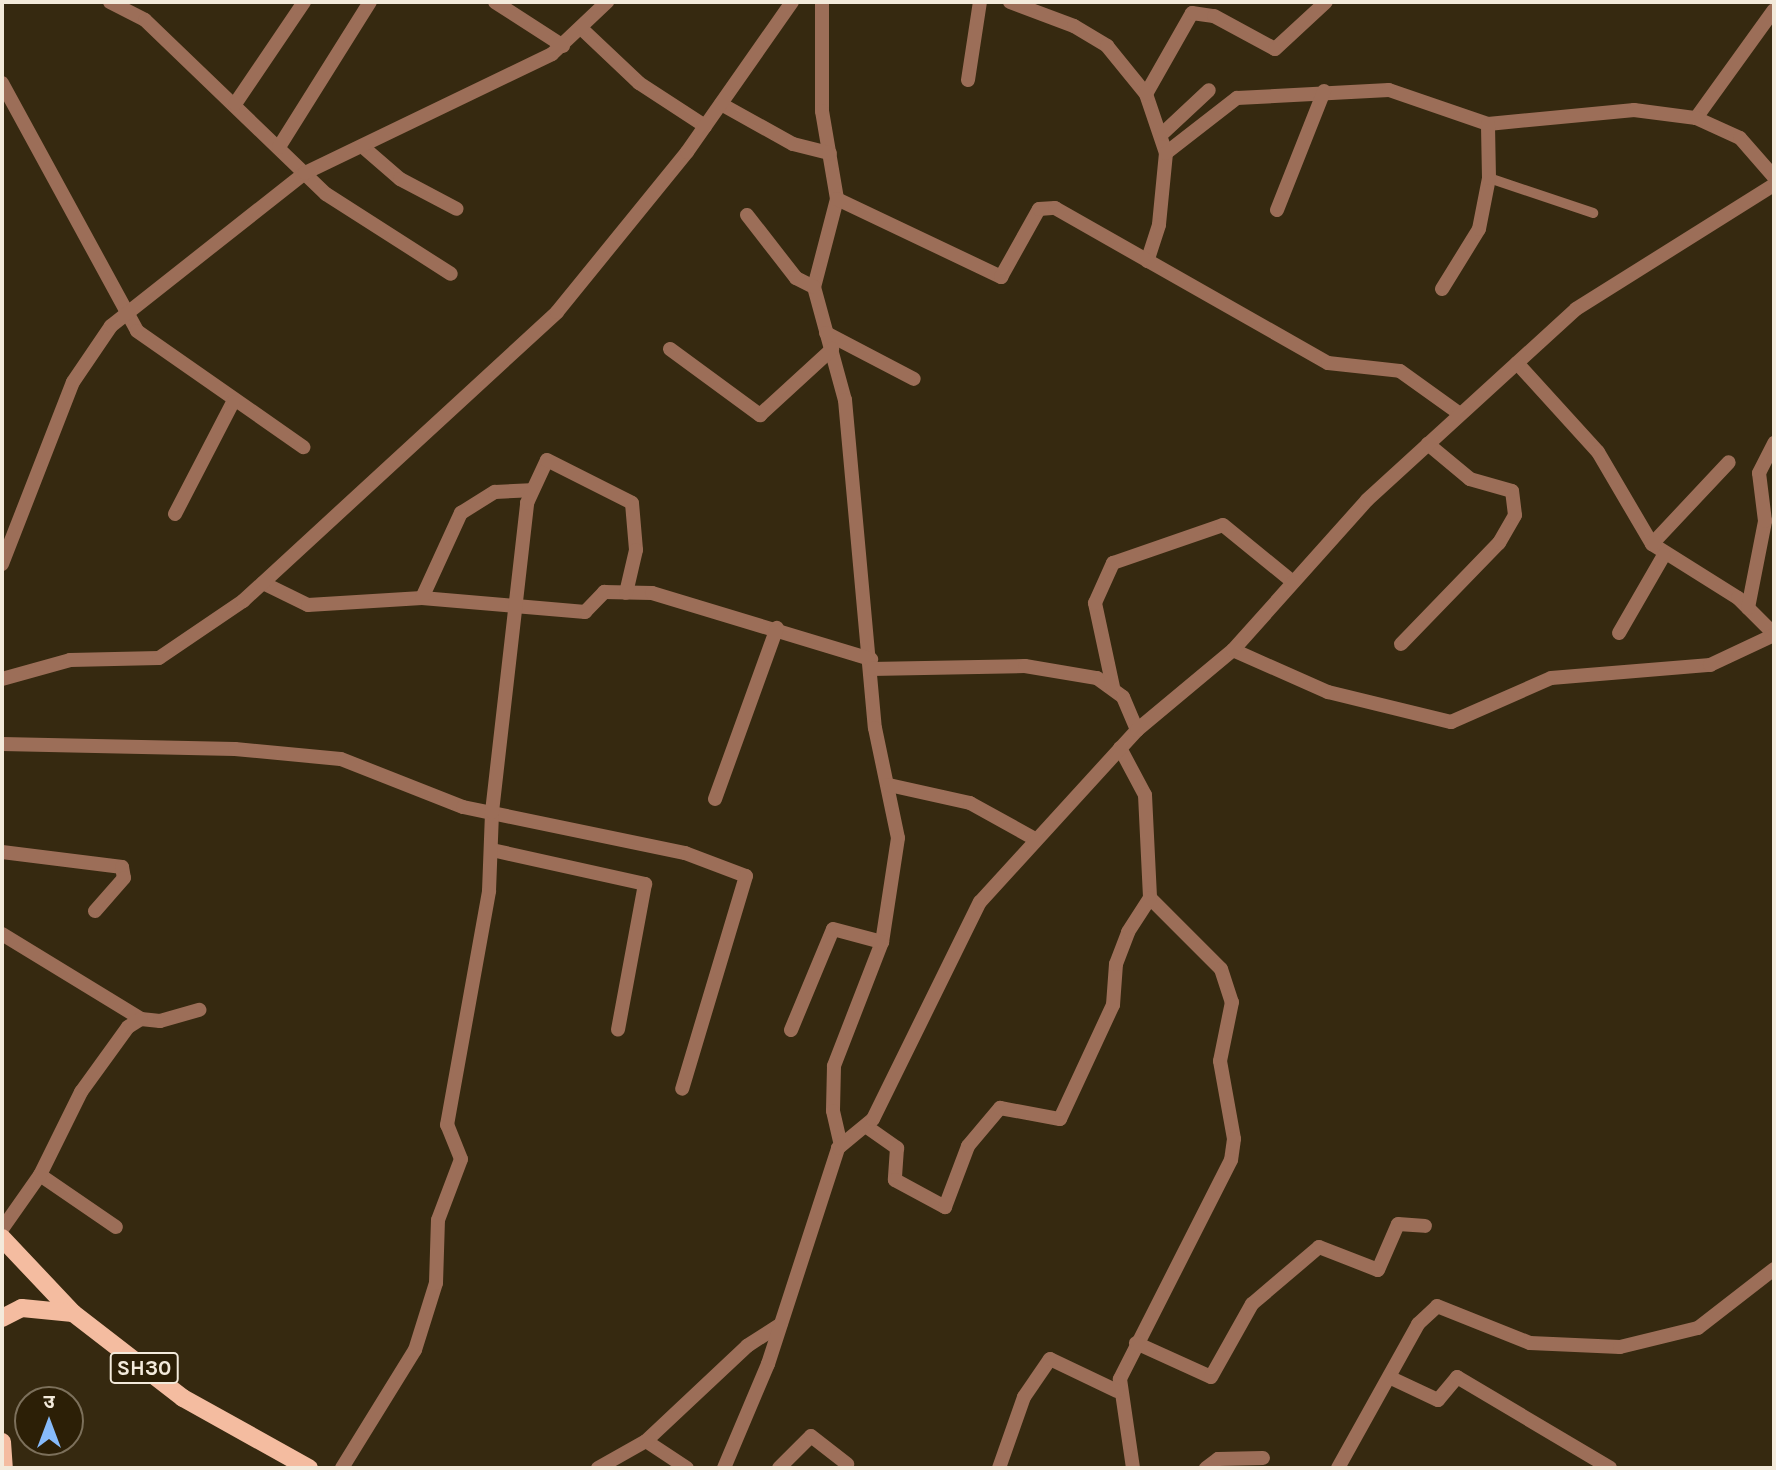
<!DOCTYPE html>
<html>
<head>
<meta charset="utf-8">
<style>
  body { margin:0 }
  #map { position:relative; width:1776px; height:1470px; overflow:hidden; background:#362910; font-family:Karla,"Noto Sans Devanagari",sans-serif }
  div>[style] { position:absolute }
  .service>* { height:10px; margin:-5px; padding:0 5px; transform-origin:5px; border-radius:5px; background:#9c6e58 }
  .minor>* { height:14px; margin:-7px; padding:0 7px; transform-origin:7px; border-radius:7px; background:#9c6e58 }
  .primary>* { height:18px; margin:-9px; padding:0 9px; transform-origin:9px; border-radius:9px; background:#f4bca0 }
  span { translate:-50% -50%; white-space:nowrap; text-align:center; line-height:1.15; -webkit-text-stroke:6px #2c1f06; paint-order:stroke }
  .shield-label span { padding:2px 5px; background:#2c1f06; border:2px solid; border-radius:5px; -webkit-text-stroke-width:0 }
  .shield-label { font-size:21px; color:#f3eadb; font-weight:700 }
  .frame { position:absolute; inset:0; border:4px solid #f3eadb; pointer-events:none }
  .north { position:absolute; left:14px; top:1386px; width:70px; height:70px; box-sizing:border-box; background:#2c1f06; border:2px solid #7c705b; border-radius:50%; rotate:0deg; font-size:19px; font-weight:700; line-height:28px; text-align:center; color:#f3eadb }
  .north::after { content:''; display:block; margin:auto; width:24px; height:32px; background:#87bbfb; clip-path:polygon(50% 0,100% 100%,50% 72%,0 100%) }
</style>
</head>
<body>
<div id="map">
  <div class="service">
    <i style="left:1489px;top:178px;width:110px;rotate:18.6deg"></i>
  </div>
  <div class="minor">
    <i style="left:110px;top:2px;width:39px;rotate:27deg"></i>
    <i style="left:145px;top:20px;width:251px;rotate:43.9deg"></i>
    <i style="left:326px;top:194px;width:148px;rotate:32.6deg"></i>
    <i style="left:495px;top:2px;width:81px;rotate:32.9deg"></i>
    <i style="left:822px;top:2px;width:109px;rotate:90deg"></i>
    <i style="left:822px;top:111px;width:89px;rotate:80.3deg"></i>
    <i style="left:837px;top:199px;width:91px;rotate:104.6deg"></i>
    <i style="left:814px;top:287px;width:117px;rotate:74.7deg"></i>
    <i style="left:845px;top:400px;width:329px;rotate:84.8deg"></i>
    <i style="left:875px;top:728px;width:112px;rotate:78.2deg"></i>
    <i style="left:898px;top:838px;width:105px;rotate:98.7deg"></i>
    <i style="left:882px;top:942px;width:133px;rotate:111.2deg"></i>
    <i style="left:834px;top:1066px;width:45px;rotate:91.3deg"></i>
    <i style="left:833px;top:1111px;width:35px;rotate:77deg"></i>
    <i style="left:1010px;top:2px;width:68px;rotate:20.6deg"></i>
    <i style="left:1074px;top:26px;width:39px;rotate:31deg"></i>
    <i style="left:1107px;top:46px;width:62px;rotate:50.9deg"></i>
    <i style="left:1146px;top:94px;width:62px;rotate:71.3deg"></i>
    <i style="left:1166px;top:153px;width:72px;rotate:95.6deg"></i>
    <i style="left:1159px;top:225px;width:38px;rotate:108deg"></i>
    <i style="left:583px;top:30px;width:77px;rotate:43.4deg"></i>
    <i style="left:639px;top:83px;width:79px;rotate:33.1deg"></i>
    <i style="left:968px;top:80px;width:79px;rotate:-81.3deg"></i>
    <i style="left:2px;top:83px;width:282px;rotate:61.4deg"></i>
    <i style="left:137px;top:331px;width:203px;rotate:34.9deg"></i>
    <i style="left:1146px;top:94px;width:93px;rotate:-60.4deg"></i>
    <i style="left:1192px;top:13px;width:22px;rotate:8deg"></i>
    <i style="left:1214px;top:16px;width:69px;rotate:28.4deg"></i>
    <i style="left:1275px;top:49px;width:69px;rotate:-42.7deg"></i>
    <i style="left:235px;top:104px;width:123px;rotate:-55.9deg"></i>
    <i style="left:721px;top:104px;width:82px;rotate:29.1deg"></i>
    <i style="left:793px;top:144px;width:38px;rotate:14deg"></i>
    <i style="left:1696px;top:118px;width:133px;rotate:-54.2deg"></i>
    <i style="left:1162px;top:134px;width:64px;rotate:-43.1deg"></i>
    <i style="left:279px;top:147px;width:171px;rotate:-57.9deg"></i>
    <i style="left:363px;top:147px;width:49px;rotate:40.9deg"></i>
    <i style="left:400px;top:179px;width:64px;rotate:27.8deg"></i>
    <i style="left:1166px;top:153px;width:90px;rotate:-37.8deg"></i>
    <i style="left:1237px;top:98px;width:152px;rotate:-3deg"></i>
    <i style="left:1389px;top:90px;width:105px;rotate:19deg"></i>
    <i style="left:1488px;top:124px;width:147px;rotate:-5.5deg"></i>
    <i style="left:1634px;top:110px;width:63px;rotate:7.4deg"></i>
    <i style="left:1696px;top:118px;width:48px;rotate:24.4deg"></i>
    <i style="left:1740px;top:138px;width:52px;rotate:48.9deg"></i>
    <i style="left:837px;top:199px;width:182px;rotate:25.4deg"></i>
    <i style="left:1001px;top:277px;width:78px;rotate:-60.8deg"></i>
    <i style="left:1039px;top:209px;width:16px;rotate:-4deg"></i>
    <i style="left:1055px;top:208px;width:314px;rotate:29.6deg"></i>
    <i style="left:1328px;top:363px;width:72px;rotate:6.3deg"></i>
    <i style="left:1400px;top:371px;width:74px;rotate:35.6deg"></i>
    <i style="left:1277px;top:210px;width:128px;rotate:-68.4deg"></i>
    <i style="left:747px;top:215px;width:80px;rotate:52.1deg"></i>
    <i style="left:796px;top:278px;width:20px;rotate:27deg"></i>
    <i style="left:1442px;top:289px;width:70px;rotate:-58.3deg"></i>
    <i style="left:1479px;top:229px;width:52px;rotate:-78.9deg"></i>
    <i style="left:1489px;top:178px;width:54px;rotate:-91.1deg"></i>
    <i style="left:826px;top:333px;width:99px;rotate:27.6deg"></i>
    <i style="left:670px;top:349px;width:112px;rotate:36.3deg"></i>
    <i style="left:760px;top:415px;width:98px;rotate:-42.5deg"></i>
    <i style="left:1517px;top:363px;width:120px;rotate:47.7deg"></i>
    <i style="left:1598px;top:452px;width:107px;rotate:59.6deg"></i>
    <i style="left:1652px;top:544px;width:102px;rotate:32.1deg"></i>
    <i style="left:1738px;top:598px;width:51px;rotate:45deg"></i>
    <i style="left:175px;top:514px;width:126px;rotate:-62.6deg"></i>
    <i style="left:1652px;top:544px;width:112px;rotate:-46.8deg"></i>
    <i style="left:2px;top:564px;width:195px;rotate:-68.7deg"></i>
    <i style="left:73px;top:382px;width:68px;rotate:-55.8deg"></i>
    <i style="left:111px;top:326px;width:247px;rotate:-38.3deg"></i>
    <i style="left:305px;top:173px;width:274px;rotate:-25.7deg"></i>
    <i style="left:552px;top:54px;width:76px;rotate:-43.4deg"></i>
    <i style="left:263px;top:583px;width:50px;rotate:26.1deg"></i>
    <i style="left:308px;top:605px;width:114px;rotate:-3.5deg"></i>
    <i style="left:422px;top:598px;width:164px;rotate:4.9deg"></i>
    <i style="left:585px;top:612px;width:28px;rotate:-46deg"></i>
    <i style="left:604px;top:592px;width:48px;rotate:1.2deg"></i>
    <i style="left:652px;top:593px;width:229px;rotate:16.8deg"></i>
    <i style="left:422px;top:598px;width:94px;rotate:-65.4deg"></i>
    <i style="left:461px;top:513px;width:40px;rotate:-32deg"></i>
    <i style="left:495px;top:492px;width:35px;rotate:-3deg"></i>
    <i style="left:1748px;top:608px;width:89px;rotate:-78.9deg"></i>
    <i style="left:1765px;top:521px;width:48px;rotate:-97.1deg"></i>
    <i style="left:1759px;top:473px;width:34px;rotate:-63deg"></i>
    <i style="left:1619px;top:633px;width:90px;rotate:-60deg"></i>
    <i style="left:1401px;top:644px;width:141px;rotate:-45.9deg"></i>
    <i style="left:1499px;top:543px;width:32px;rotate:-60deg"></i>
    <i style="left:1515px;top:515px;width:24px;rotate:-97deg"></i>
    <i style="left:1512px;top:491px;width:44px;rotate:-164.1deg"></i>
    <i style="left:1470px;top:479px;width:55px;rotate:-140.2deg"></i>
    <i style="left:1233px;top:650px;width:104px;rotate:23.9deg"></i>
    <i style="left:1328px;top:692px;width:127px;rotate:13.7deg"></i>
    <i style="left:1451px;top:722px;width:109px;rotate:-23.7deg"></i>
    <i style="left:1551px;top:678px;width:160px;rotate:-4.7deg"></i>
    <i style="left:1710px;top:665px;width:71px;rotate:-25.1deg"></i>
    <i style="left:871px;top:669px;width:154px;rotate:-1.1deg"></i>
    <i style="left:1025px;top:666px;width:73px;rotate:9.5deg"></i>
    <i style="left:1097px;top:678px;width:32px;rotate:36deg"></i>
    <i style="left:1123px;top:697px;width:36px;rotate:67deg"></i>
    <i style="left:2px;top:679px;width:71px;rotate:-15.6deg"></i>
    <i style="left:70px;top:660px;width:89px;rotate:-1.3deg"></i>
    <i style="left:159px;top:658px;width:102px;rotate:-34.2deg"></i>
    <i style="left:243px;top:601px;width:427px;rotate:-42.6deg"></i>
    <i style="left:557px;top:312px;width:206px;rotate:-50.9deg"></i>
    <i style="left:687px;top:152px;width:183px;rotate:-55deg"></i>
    <i style="left:1113px;top:687px;width:86px;rotate:-102.1deg"></i>
    <i style="left:1095px;top:603px;width:44px;rotate:-65.8deg"></i>
    <i style="left:1113px;top:563px;width:116px;rotate:-19.1deg"></i>
    <i style="left:1223px;top:525px;width:90px;rotate:39.2deg"></i>
    <i style="left:2px;top:744px;width:233px;rotate:1.2deg"></i>
    <i style="left:235px;top:749px;width:106px;rotate:5.4deg"></i>
    <i style="left:341px;top:759px;width:131px;rotate:21.5deg"></i>
    <i style="left:463px;top:807px;width:227px;rotate:11.7deg"></i>
    <i style="left:685px;top:853px;width:65px;rotate:20.7deg"></i>
    <i style="left:746px;top:876px;width:222px;rotate:106.7deg"></i>
    <i style="left:1120px;top:748px;width:53px;rotate:62deg"></i>
    <i style="left:1145px;top:795px;width:103px;rotate:87.2deg"></i>
    <i style="left:1150px;top:898px;width:100px;rotate:45deg"></i>
    <i style="left:1221px;top:969px;width:35px;rotate:72deg"></i>
    <i style="left:1232px;top:1002px;width:60px;rotate:101.5deg"></i>
    <i style="left:1220px;top:1061px;width:79px;rotate:79.8deg"></i>
    <i style="left:1234px;top:1139px;width:21px;rotate:98deg"></i>
    <i style="left:1231px;top:1160px;width:246px;rotate:116.9deg"></i>
    <i style="left:1120px;top:1379px;width:90px;rotate:81.7deg"></i>
    <i style="left:889px;top:785px;width:83px;rotate:12.5deg"></i>
    <i style="left:970px;top:803px;width:74px;rotate:29deg"></i>
    <i style="left:715px;top:799px;width:182px;rotate:-70.1deg"></i>
    <i style="left:492px;top:850px;width:157px;rotate:12.5deg"></i>
    <i style="left:645px;top:884px;width:148px;rotate:100.5deg"></i>
    <i style="left:2px;top:852px;width:121px;rotate:7.1deg"></i>
    <i style="left:122px;top:867px;width:11px;rotate:80deg"></i>
    <i style="left:124px;top:878px;width:44px;rotate:131.3deg"></i>
    <i style="left:2px;top:934px;width:163px;rotate:31.4deg"></i>
    <i style="left:141px;top:1019px;width:19px;rotate:6deg"></i>
    <i style="left:160px;top:1021px;width:41px;rotate:-15.8deg"></i>
    <i style="left:791px;top:1030px;width:109px;rotate:-67.4deg"></i>
    <i style="left:833px;top:929px;width:51px;rotate:14.9deg"></i>
    <i style="left:867px;top:1127px;width:37px;rotate:35deg"></i>
    <i style="left:897px;top:1148px;width:32px;rotate:94deg"></i>
    <i style="left:895px;top:1180px;width:57px;rotate:28.4deg"></i>
    <i style="left:945px;top:1207px;width:65px;rotate:-69.3deg"></i>
    <i style="left:968px;top:1146px;width:50px;rotate:-49.9deg"></i>
    <i style="left:1000px;top:1108px;width:61px;rotate:10.4deg"></i>
    <i style="left:1060px;top:1119px;width:126px;rotate:-65.1deg"></i>
    <i style="left:1113px;top:1005px;width:41px;rotate:-85.8deg"></i>
    <i style="left:1116px;top:964px;width:34px;rotate:-69deg"></i>
    <i style="left:1128px;top:932px;width:40px;rotate:-57.1deg"></i>
    <i style="left:40px;top:1175px;width:92px;rotate:34.4deg"></i>
    <i style="left:2px;top:1229px;width:66px;rotate:-54.9deg"></i>
    <i style="left:40px;top:1175px;width:93px;rotate:-63.7deg"></i>
    <i style="left:81px;top:1092px;width:80px;rotate:-54.1deg"></i>
    <i style="left:128px;top:1027px;width:15px;rotate:-32deg"></i>
    <i style="left:1136px;top:1343px;width:82px;rotate:24.4deg"></i>
    <i style="left:1211px;top:1377px;width:84px;rotate:-60.7deg"></i>
    <i style="left:1252px;top:1304px;width:88px;rotate:-40.4deg"></i>
    <i style="left:1319px;top:1247px;width:63px;rotate:21.3deg"></i>
    <i style="left:1378px;top:1270px;width:50px;rotate:-66.5deg"></i>
    <i style="left:1398px;top:1224px;width:27px;rotate:4deg"></i>
    <i style="left:1391px;top:1378px;width:52px;rotate:25.1deg"></i>
    <i style="left:1438px;top:1400px;width:30px;rotate:-50deg"></i>
    <i style="left:1457px;top:1377px;width:178px;rotate:30.7deg"></i>
    <i style="left:646px;top:1441px;width:49px;rotate:33.4deg"></i>
    <i style="left:342px;top:1468px;width:139px;rotate:-58.3deg"></i>
    <i style="left:415px;top:1350px;width:70px;rotate:-72.6deg"></i>
    <i style="left:436px;top:1283px;width:63px;rotate:-88.2deg"></i>
    <i style="left:438px;top:1220px;width:65px;rotate:-69.3deg"></i>
    <i style="left:461px;top:1159px;width:37px;rotate:-112deg"></i>
    <i style="left:447px;top:1125px;width:238px;rotate:-79.8deg"></i>
    <i style="left:489px;top:891px;width:79px;rotate:-87.8deg"></i>
    <i style="left:492px;top:812px;width:311px;rotate:-83.5deg"></i>
    <i style="left:527px;top:503px;width:47px;rotate:-65.1deg"></i>
    <i style="left:547px;top:460px;width:95px;rotate:26.8deg"></i>
    <i style="left:632px;top:503px;width:47px;rotate:85.1deg"></i>
    <i style="left:636px;top:550px;width:44px;rotate:103.1deg"></i>
    <i style="left:598px;top:1468px;width:55px;rotate:-29.4deg"></i>
    <i style="left:646px;top:1441px;width:139px;rotate:-43.2deg"></i>
    <i style="left:747px;top:1346px;width:40px;rotate:-32.9deg"></i>
    <i style="left:724px;top:1468px;width:113px;rotate:-67.1deg"></i>
    <i style="left:768px;top:1364px;width:227px;rotate:-72deg"></i>
    <i style="left:838px;top:1148px;width:45px;rotate:-39.6deg"></i>
    <i style="left:873px;top:1119px;width:242px;rotate:-63.8deg"></i>
    <i style="left:980px;top:902px;width:233px;rotate:-47.6deg"></i>
    <i style="left:1137px;top:730px;width:125px;rotate:-39.8deg"></i>
    <i style="left:1233px;top:650px;width:201px;rotate:-48.2deg"></i>
    <i style="left:1367px;top:500px;width:283px;rotate:-42.4deg"></i>
    <i style="left:1576px;top:309px;width:234px;rotate:-32.1deg"></i>
    <i style="left:779px;top:1468px;width:45px;rotate:-45deg"></i>
    <i style="left:811px;top:1436px;width:46px;rotate:37.9deg"></i>
    <i style="left:999px;top:1468px;width:75px;rotate:-70.6deg"></i>
    <i style="left:1024px;top:1397px;width:46px;rotate:-55.6deg"></i>
    <i style="left:1050px;top:1359px;width:74px;rotate:25.5deg"></i>
    <i style="left:1206px;top:1468px;width:15px;rotate:-37deg"></i>
    <i style="left:1218px;top:1459px;width:45px;rotate:-1.3deg"></i>
    <i style="left:1338px;top:1468px;width:165px;rotate:-60.9deg"></i>
    <i style="left:1418px;top:1324px;width:26px;rotate:-43deg"></i>
    <i style="left:1437px;top:1306px;width:100px;rotate:21.7deg"></i>
    <i style="left:1530px;top:1343px;width:90px;rotate:2.5deg"></i>
    <i style="left:1620px;top:1347px;width:80px;rotate:-13.7deg"></i>
    <i style="left:1698px;top:1328px;width:96px;rotate:-37.8deg"></i>
  </div>
  <div class="primary">
    <i style="left:2px;top:1238px;width:103px;rotate:46.6deg"></i>
    <i style="left:73px;top:1313px;width:139px;rotate:37.7deg"></i>
    <i style="left:183px;top:1398px;width:144px;rotate:29.1deg"></i>
    <i style="left:2px;top:1318px;width:22px;rotate:-27deg"></i>
    <i style="left:22px;top:1308px;width:51px;rotate:5.6deg"></i>
    <i style="left:2px;top:1442px;width:26px;rotate:86deg"></i>
  </div>
  <div class="shield-label">
    <span style="left:144px;top:1368px">SH30</span>
  </div>
  <div class="frame"></div>
  <div class="north">उ</div>
</div>
</body>
</html>
